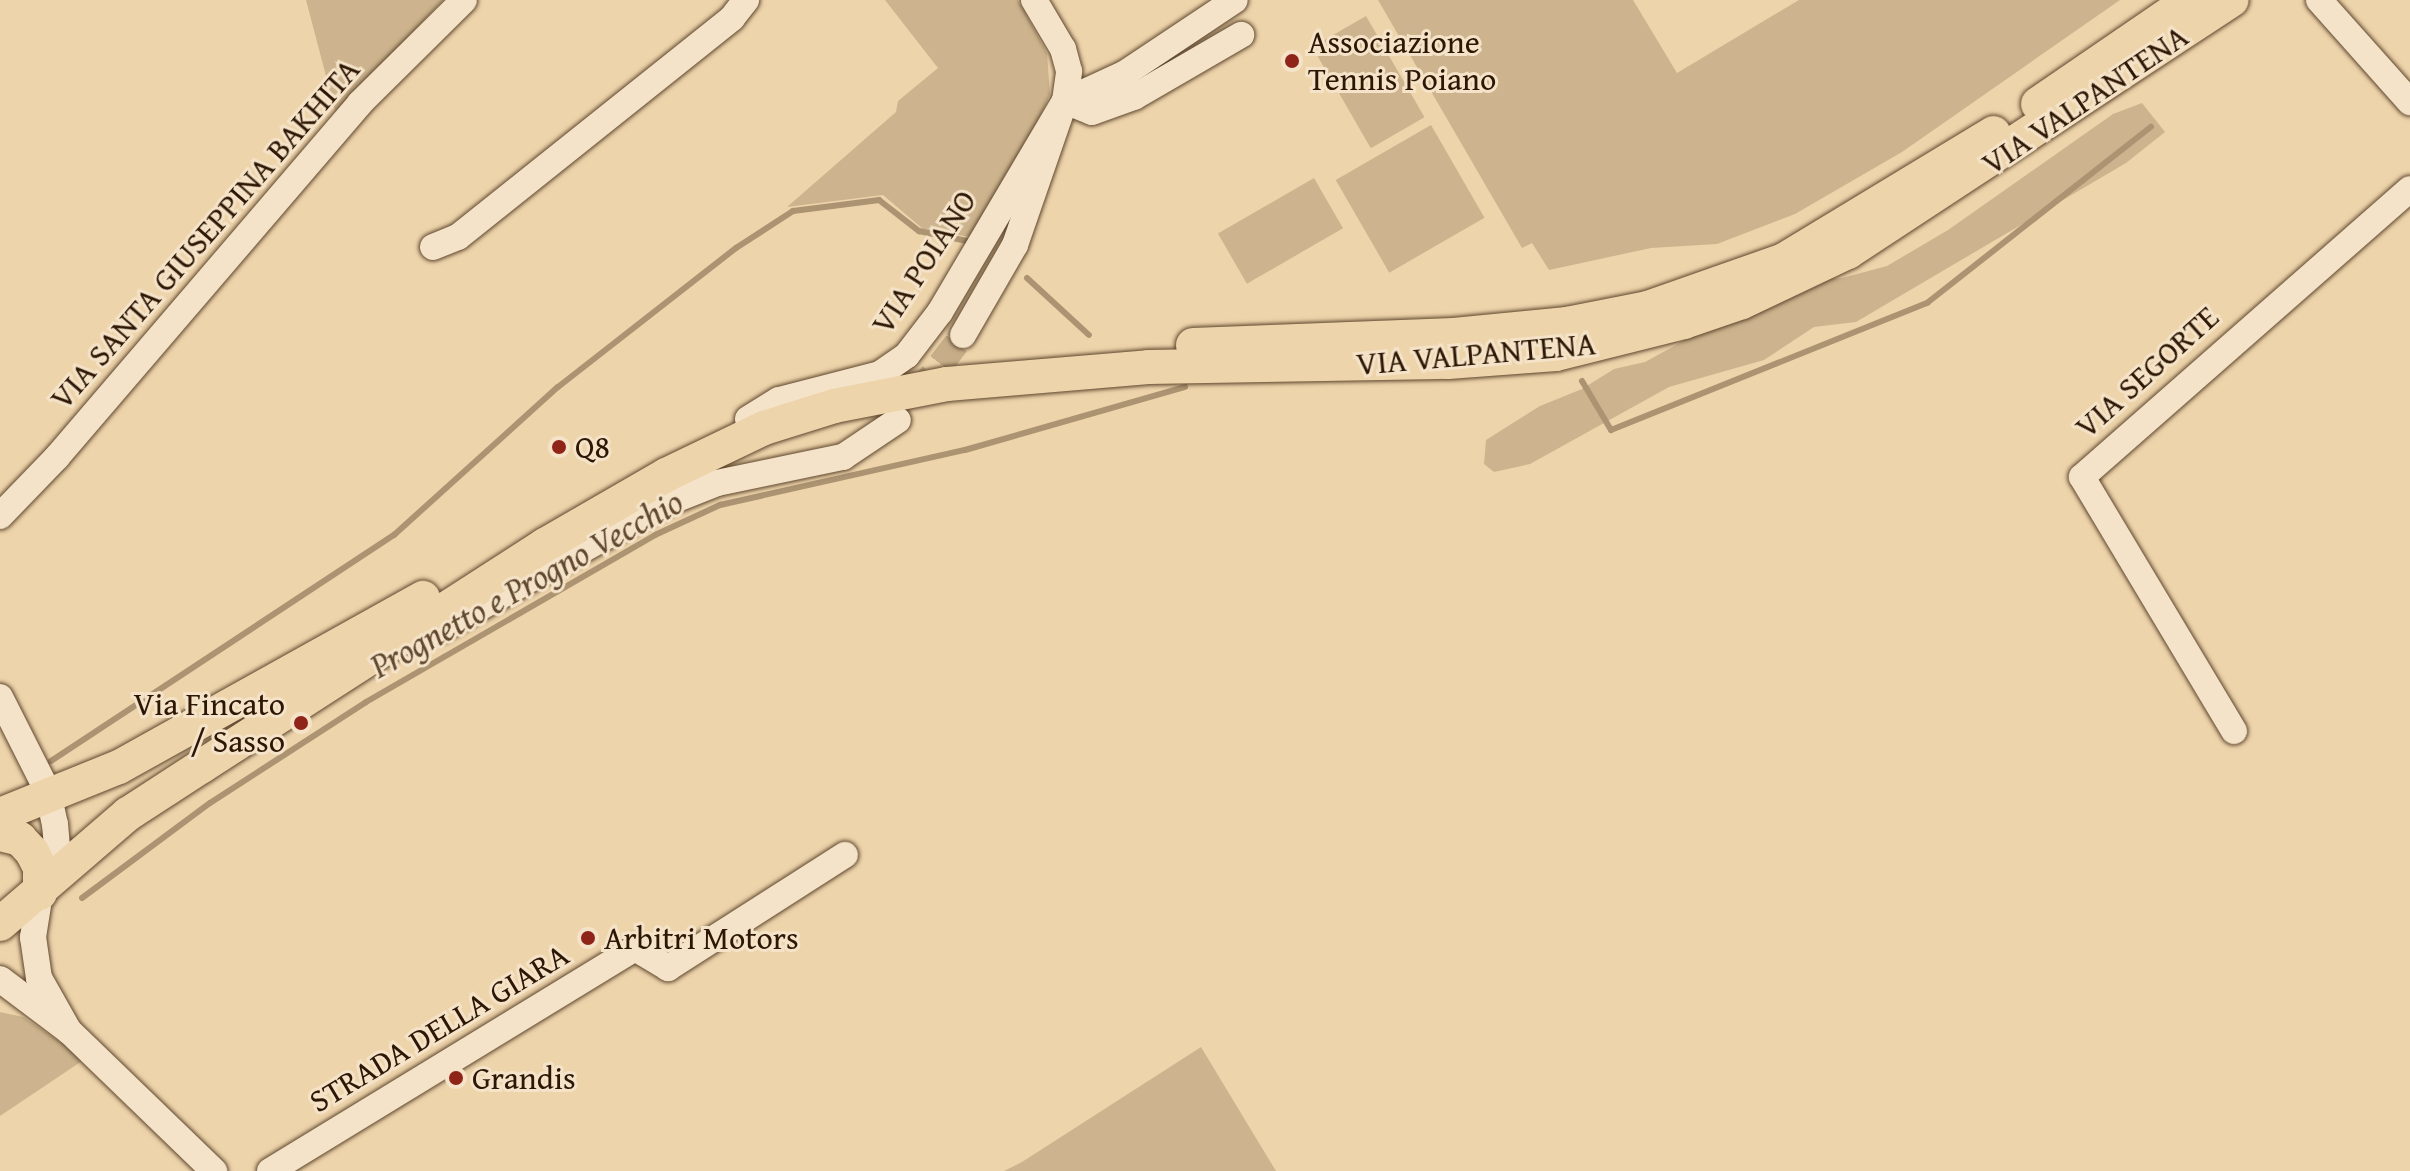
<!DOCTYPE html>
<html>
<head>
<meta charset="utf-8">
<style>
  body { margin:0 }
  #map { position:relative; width:2410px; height:1171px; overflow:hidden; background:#eed4ab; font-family:"Gentium Book Plus",serif }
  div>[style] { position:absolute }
  .green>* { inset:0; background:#cdb48e; transform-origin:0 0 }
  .stream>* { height:6px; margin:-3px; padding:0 3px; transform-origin:3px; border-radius:3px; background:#ac9372 }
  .minor-tunnel>* { height:26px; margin-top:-13px; transform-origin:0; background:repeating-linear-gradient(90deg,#c7ae89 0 26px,transparent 0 39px) }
  .roads { filter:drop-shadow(0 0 2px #5d462d) drop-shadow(0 0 2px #5d462d) }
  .minor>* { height:26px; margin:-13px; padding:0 13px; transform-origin:13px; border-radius:13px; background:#f4e3c8 }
  .major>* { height:34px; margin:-17px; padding:0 17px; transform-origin:17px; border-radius:17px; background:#eed4ab }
  .dots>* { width:22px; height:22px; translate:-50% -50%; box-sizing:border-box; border:4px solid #f4e3c8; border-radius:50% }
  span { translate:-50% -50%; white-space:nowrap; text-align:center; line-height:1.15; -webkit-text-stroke:6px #f4e3c8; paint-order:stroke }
  .poi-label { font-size:32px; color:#2d1603 }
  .left { translate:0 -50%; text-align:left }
  .right { translate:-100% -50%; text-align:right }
  .street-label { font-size:32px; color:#2d1603 }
  .water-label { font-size:34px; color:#60482f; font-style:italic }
</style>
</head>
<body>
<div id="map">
  <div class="green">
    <i style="clip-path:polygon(306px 0,443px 0,336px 114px)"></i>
    <i style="clip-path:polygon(885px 0,1018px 0,1047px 53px,1050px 94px,1030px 140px,970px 237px,923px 229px,883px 195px,787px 207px,896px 112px,898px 101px,938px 68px)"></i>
    <i style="clip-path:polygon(1378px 0,1633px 0,1677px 73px,1799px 0,2120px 0,1902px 152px,1795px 214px,1717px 244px,1651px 248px,1549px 270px,1532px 243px,1522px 248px)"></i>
    <i style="left:1366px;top:16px;width:117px;height:62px;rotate:60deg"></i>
    <i style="clip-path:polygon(2142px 103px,2165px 132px,2126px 163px,1856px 322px,1814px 327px,1764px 360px,1669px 387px,1530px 464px,1494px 472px,1484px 464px,1486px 440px,1540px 406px,1582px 389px,1614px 369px,1645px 362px,1793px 281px,1842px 278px,1887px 266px,1948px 230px,2113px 114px)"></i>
    <i style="left:1431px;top:125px;width:107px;height:110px;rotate:60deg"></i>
    <i style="left:1314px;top:178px;width:58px;height:111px;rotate:60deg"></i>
    <i style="clip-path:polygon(0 1012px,23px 1017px,85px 1059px,0 1116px)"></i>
    <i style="clip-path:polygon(1201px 1047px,1276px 1171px,1004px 1171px,1022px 1162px)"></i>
  </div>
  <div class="stream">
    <i style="left:1027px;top:278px;width:84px;rotate:42.6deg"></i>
    <i style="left:1582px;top:381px;width:57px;rotate:59.4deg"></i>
    <i style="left:1611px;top:430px;width:341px;rotate:-21.9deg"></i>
    <i style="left:1927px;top:303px;width:285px;rotate:-38.2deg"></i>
    <i style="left:51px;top:761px;width:411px;rotate:-33.4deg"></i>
    <i style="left:394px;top:535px;width:221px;rotate:-42.1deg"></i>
    <i style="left:558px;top:387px;width:226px;rotate:-38deg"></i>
    <i style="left:736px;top:248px;width:68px;rotate:-33deg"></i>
    <i style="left:793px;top:211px;width:87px;rotate:-7.3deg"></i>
    <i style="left:879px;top:200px;width:51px;rotate:37.8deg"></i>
    <i style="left:919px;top:231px;width:54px;rotate:11.7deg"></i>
    <i style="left:82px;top:898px;width:159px;rotate:-36.6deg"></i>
    <i style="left:210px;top:803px;width:186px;rotate:-32.9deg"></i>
    <i style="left:366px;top:702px;width:334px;rotate:-30deg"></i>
    <i style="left:655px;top:535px;width:72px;rotate:-24.8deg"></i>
    <i style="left:720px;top:505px;width:251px;rotate:-12.7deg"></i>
    <i style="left:965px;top:450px;width:229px;rotate:-16deg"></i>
  </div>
  <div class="minor-tunnel">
    <i style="left:917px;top:395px;width:76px;rotate:-52.5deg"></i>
  </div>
  <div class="roads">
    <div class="minor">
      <i style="left:2319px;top:0;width:137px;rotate:48.3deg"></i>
      <i style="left:1065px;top:101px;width:65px;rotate:-24.6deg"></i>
      <i style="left:1124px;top:74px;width:133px;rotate:-33.7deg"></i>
      <i style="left:1065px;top:101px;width:29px;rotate:22deg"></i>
      <i style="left:1092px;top:112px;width:45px;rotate:-19.7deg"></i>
      <i style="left:1134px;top:97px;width:124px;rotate:-30.1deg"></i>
      <i style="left:433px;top:247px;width:27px;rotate:-22deg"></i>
      <i style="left:458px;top:237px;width:351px;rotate:-38.6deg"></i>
      <i style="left:732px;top:18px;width:23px;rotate:-52deg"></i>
      <i style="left:963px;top:335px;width:104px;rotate:-60deg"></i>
      <i style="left:1015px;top:245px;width:152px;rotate:-70.9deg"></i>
      <i style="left:1065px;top:101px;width:30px;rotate:-82deg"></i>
      <i style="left:1069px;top:71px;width:23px;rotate:-105deg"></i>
      <i style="left:1063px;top:49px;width:57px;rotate:-120.6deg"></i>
      <i style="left:748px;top:419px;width:36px;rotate:-32deg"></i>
      <i style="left:779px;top:400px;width:104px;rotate:-14.4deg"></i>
      <i style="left:880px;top:374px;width:33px;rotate:-35deg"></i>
      <i style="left:907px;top:355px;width:54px;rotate:-52.5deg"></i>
      <i style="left:940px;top:312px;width:245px;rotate:-59.4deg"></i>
      <i style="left:0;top:516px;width:82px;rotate:-46deg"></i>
      <i style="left:57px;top:457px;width:466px;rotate:-49.4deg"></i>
      <i style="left:360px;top:103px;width:146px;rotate:-44.7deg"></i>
      <i style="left:440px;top:630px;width:255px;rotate:-29.4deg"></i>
      <i style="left:662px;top:505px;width:59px;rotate:-21.8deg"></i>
      <i style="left:717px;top:483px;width:129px;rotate:-11.7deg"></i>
      <i style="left:843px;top:457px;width:66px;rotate:-33.9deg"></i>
      <i style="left:0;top:697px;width:106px;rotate:63.2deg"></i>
      <i style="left:48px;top:792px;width:33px;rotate:78deg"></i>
      <i style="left:55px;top:824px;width:22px;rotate:85deg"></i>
      <i style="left:57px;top:846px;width:50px;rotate:109.9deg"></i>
      <i style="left:40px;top:893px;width:45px;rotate:99deg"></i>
      <i style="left:33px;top:937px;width:41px;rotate:81.7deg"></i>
      <i style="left:39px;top:978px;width:61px;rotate:60.5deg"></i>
      <i style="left:2234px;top:731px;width:296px;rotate:-120.9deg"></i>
      <i style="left:2082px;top:477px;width:436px;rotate:-41.3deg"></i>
      <i style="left:0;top:979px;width:86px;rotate:37deg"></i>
      <i style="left:69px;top:1031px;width:202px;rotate:44deg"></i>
      <i style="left:270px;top:1171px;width:428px;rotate:-31.4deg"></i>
      <i style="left:635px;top:948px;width:39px;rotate:31deg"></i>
      <i style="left:668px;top:968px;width:210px;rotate:-32.6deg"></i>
    </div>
    <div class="major">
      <i style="left:2038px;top:104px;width:184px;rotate:-34.4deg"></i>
      <i style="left:1193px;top:345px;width:261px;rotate:-2.2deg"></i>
      <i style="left:1454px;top:335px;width:114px;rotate:-5.6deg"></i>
      <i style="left:1567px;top:324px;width:83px;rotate:-11.2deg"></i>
      <i style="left:1648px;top:308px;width:144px;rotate:-19.4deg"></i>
      <i style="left:1784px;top:260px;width:245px;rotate:-31.2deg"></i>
      <i style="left:0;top:815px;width:128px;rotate:-22deg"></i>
      <i style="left:119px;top:767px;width:348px;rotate:-29.1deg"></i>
      <i style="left:0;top:834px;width:21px;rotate:14deg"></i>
      <i style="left:20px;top:839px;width:18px;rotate:47deg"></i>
      <i style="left:32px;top:852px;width:18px;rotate:63deg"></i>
      <i style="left:40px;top:868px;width:25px;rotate:90deg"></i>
      <i style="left:0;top:924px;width:169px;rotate:-40.7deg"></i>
      <i style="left:128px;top:814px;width:88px;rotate:-33deg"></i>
      <i style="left:202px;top:766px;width:408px;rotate:-32.8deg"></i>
      <i style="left:545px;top:545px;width:140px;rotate:-30deg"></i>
      <i style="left:666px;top:475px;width:109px;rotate:-25.6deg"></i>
      <i style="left:764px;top:428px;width:73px;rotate:-17.4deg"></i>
      <i style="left:834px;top:406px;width:115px;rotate:-11deg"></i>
      <i style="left:947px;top:384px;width:202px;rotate:-4.8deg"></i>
      <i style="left:1148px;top:367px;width:300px;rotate:-1deg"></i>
      <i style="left:1448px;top:362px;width:108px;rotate:-4.2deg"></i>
      <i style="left:1556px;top:354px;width:132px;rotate:-14deg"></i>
      <i style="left:1684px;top:322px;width:61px;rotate:-19deg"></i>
      <i style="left:1742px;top:302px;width:117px;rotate:-25.3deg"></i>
      <i style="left:1848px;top:252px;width:459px;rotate:-33.3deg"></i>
    </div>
  </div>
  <div class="dots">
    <i style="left:1292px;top:61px;background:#8f2418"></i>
    <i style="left:559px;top:447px;background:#8f2418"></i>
    <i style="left:301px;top:723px;background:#8f2418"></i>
    <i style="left:588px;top:938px;background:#8f2418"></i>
    <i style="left:456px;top:1078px;background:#8f2418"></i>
  </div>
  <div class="poi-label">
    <span class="left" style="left:1308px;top:61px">Associazione<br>Tennis Poiano</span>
    <span class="left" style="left:575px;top:447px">Q8</span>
    <span class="right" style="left:285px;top:723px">Via Fincato<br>/ Sasso</span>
    <span class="left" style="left:604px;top:938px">Arbitri Motors</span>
    <span class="left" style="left:472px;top:1078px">Grandis</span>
  </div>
  <div class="street-label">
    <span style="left:2085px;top:100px;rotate:-34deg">VIA VALPANTENA</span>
    <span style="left:205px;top:234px;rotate:-49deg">VIA SANTA GIUSEPPINA BAKHITA</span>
    <span style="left:924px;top:262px;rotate:-57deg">VIA POIANO</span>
    <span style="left:1476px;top:354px;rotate:-5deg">VIA VALPANTENA</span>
    <span style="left:2147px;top:372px;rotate:-42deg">VIA SEGORTE</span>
    <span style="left:439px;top:1028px;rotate:-31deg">STRADA DELLA GIARA</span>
  </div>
  <div class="water-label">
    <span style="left:526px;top:583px;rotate:-29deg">Prognetto e Progno Vecchio</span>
  </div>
</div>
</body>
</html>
